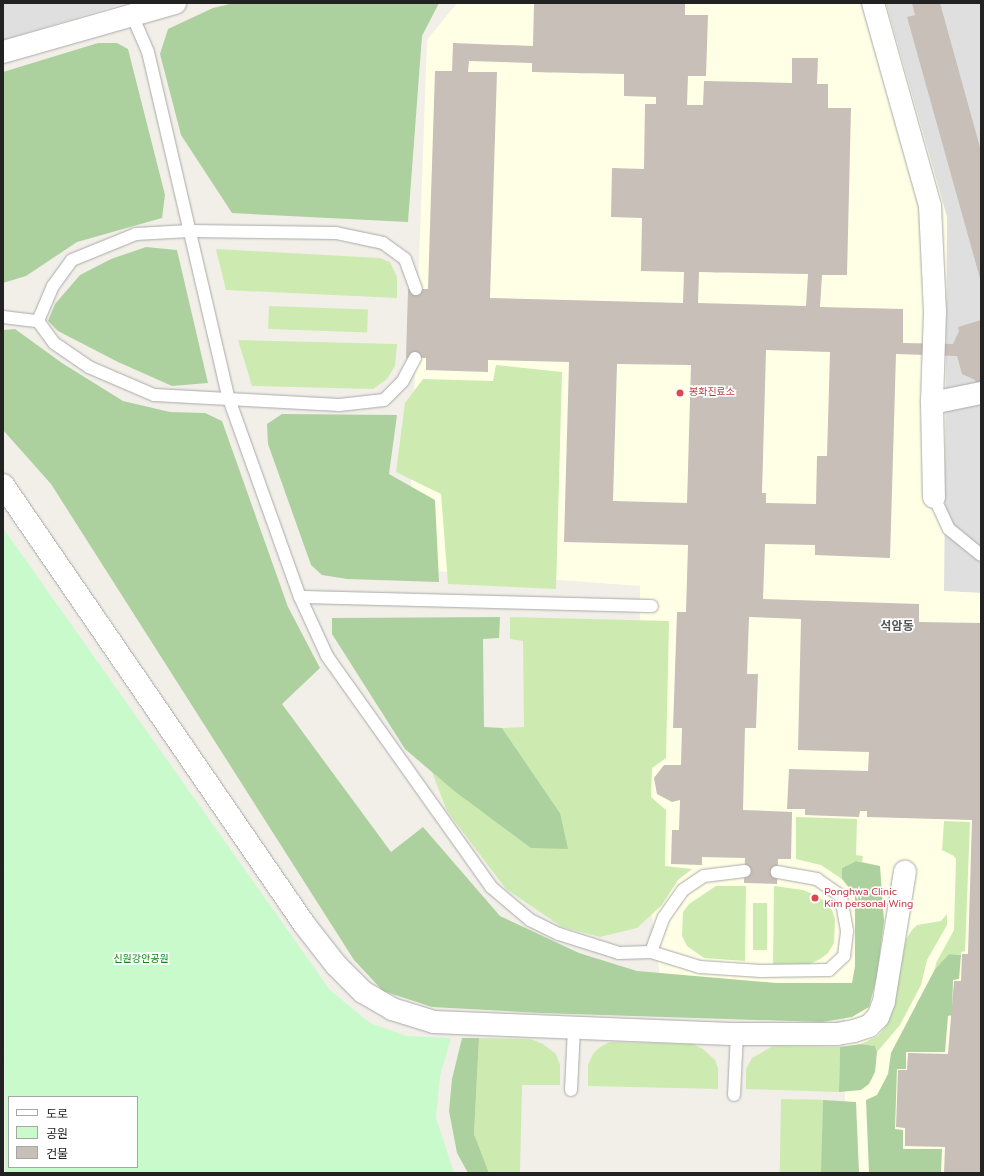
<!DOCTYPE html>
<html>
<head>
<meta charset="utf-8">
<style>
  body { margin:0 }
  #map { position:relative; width:984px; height:1176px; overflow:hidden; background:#f2efe9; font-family:"Varela Round","Noto Sans KR",sans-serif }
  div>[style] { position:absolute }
  .residential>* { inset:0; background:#e0dfdf }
  .education>* { inset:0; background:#ffffe5 }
  .grass>* { inset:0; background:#cdebb0; transform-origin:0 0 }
  .forest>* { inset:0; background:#add19e }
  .park>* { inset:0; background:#c8facc }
  .building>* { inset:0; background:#c7bfb8 }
  .roads { filter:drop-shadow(0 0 1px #a9a9a9) drop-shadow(0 0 1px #a9a9a9) }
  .lane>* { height:12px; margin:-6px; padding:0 6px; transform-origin:6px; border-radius:6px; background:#fff }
  .street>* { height:22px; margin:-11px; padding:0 11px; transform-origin:11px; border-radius:11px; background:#fff }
  .dots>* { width:11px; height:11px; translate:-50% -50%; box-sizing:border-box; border:2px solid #fff; border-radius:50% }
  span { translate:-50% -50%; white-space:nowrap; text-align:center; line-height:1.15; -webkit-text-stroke:3.5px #fff; paint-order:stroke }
  .health-label { font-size:10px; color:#be3a42 }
  .left { translate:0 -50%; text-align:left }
  .park-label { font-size:10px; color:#0c8416 }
  .quarter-label { font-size:12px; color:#555; font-weight:700 }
  .frame { position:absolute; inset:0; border:4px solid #222; pointer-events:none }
  .legend { position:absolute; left:8px; top:1096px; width:130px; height:72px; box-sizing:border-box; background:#fff; border:1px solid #a7a7a7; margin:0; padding:5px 7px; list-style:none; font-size:12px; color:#222 }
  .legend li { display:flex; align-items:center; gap:8px; height:20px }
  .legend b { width:20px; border:1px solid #a7a7a7 }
</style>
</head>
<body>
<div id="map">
  <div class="residential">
    <i style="clip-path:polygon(3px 3px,125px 3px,3px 40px)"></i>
    <i style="clip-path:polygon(886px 3px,981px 3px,981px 593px,944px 591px,947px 217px)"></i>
  </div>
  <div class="education">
    <i style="clip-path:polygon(457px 3px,886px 3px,947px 217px,944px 591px,981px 593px,981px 1173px,845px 1173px,845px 993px,661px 985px,639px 812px,640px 586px,408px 569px,427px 40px)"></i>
  </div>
  <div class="grass">
    <i style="clip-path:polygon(216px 249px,380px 258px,390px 262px,397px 277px,397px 298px,226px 290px)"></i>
    <i style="left:269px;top:306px;width:99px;height:23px;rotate:2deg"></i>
    <i style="clip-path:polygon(238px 340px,397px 344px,395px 366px,387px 379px,373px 389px,252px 386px)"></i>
    <i style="clip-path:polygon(496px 365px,562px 372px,556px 589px,448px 584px,441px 494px,396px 472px,405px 403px,423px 379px,493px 381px)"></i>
    <i style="clip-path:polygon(510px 617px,669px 621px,666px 758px,652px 768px,651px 797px,666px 810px,665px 866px,692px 869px,678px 880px,662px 905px,637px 928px,600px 937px,562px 927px,506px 889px,447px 811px,432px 772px,453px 790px,560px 813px,502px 728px,524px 727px,523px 641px,510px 639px)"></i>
    <i style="clip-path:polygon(796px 817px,857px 819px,856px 855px,863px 856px,862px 862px,856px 861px,842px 868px,842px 879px,821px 865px,796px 859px)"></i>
    <i style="clip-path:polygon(944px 821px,970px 822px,965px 951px,961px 952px,961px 955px,949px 954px,935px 969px,936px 963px,954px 930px,956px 859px,954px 856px,942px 850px)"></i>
    <i style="clip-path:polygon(716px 886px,746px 886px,745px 961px,704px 958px,687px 946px,682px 936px,683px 912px,689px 904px)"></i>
    <i style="clip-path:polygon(774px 886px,803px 890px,819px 897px,830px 905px,835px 919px,834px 943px,828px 953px,820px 959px,810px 964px,773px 964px)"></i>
    <i style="left:753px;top:903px;width:14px;height:47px"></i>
    <i style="clip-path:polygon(947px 914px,947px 925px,927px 960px,921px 985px,900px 1025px,877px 1052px,875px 1046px,861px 1044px,878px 1036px,886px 1026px,893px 1010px,906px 939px,912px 930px,917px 925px,941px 921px)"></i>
    <i style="clip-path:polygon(479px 1038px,531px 1039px,543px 1044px,556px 1054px,560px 1065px,560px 1085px,522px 1085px,520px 1173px,489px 1173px,474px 1134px)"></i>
    <i style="clip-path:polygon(610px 1042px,693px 1044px,703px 1049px,715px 1060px,718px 1068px,718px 1089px,588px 1086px,588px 1065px,593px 1054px,600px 1047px)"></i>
    <i style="clip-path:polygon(773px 1046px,840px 1047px,839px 1092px,746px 1089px,746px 1069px,752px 1058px)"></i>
    <i style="left:781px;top:1099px;width:42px;height:74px;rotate:1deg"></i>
  </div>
  <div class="forest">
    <i style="clip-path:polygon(234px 3px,439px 3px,422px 36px,408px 222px,232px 213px,181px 135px,160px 54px,168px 29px,213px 8px)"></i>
    <i style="clip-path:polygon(98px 43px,117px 43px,128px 49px,165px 195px,162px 218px,77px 242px,26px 276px,3px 283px,3px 72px)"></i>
    <i style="clip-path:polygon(146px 247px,177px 250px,208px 383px,172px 386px,118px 362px,58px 331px,48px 321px,55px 304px,80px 275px,111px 259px)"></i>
    <i style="clip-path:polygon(15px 329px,62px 363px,123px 401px,170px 412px,205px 413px,222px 421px,288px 607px,320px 668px,282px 704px,391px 852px,423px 827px,500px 916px,579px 953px,637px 971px,776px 983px,852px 983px,855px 966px,855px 895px,842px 879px,842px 868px,856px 861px,880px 866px,884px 921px,877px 976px,869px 1007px,852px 1017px,822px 1022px,540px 1013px,432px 1007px,383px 991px,354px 960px,51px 484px,3px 430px,3px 330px)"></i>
    <i style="clip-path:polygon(282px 414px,397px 415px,389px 474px,435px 500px,439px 582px,347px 579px,322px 575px,311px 565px,268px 444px,267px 424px)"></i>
    <i style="clip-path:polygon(500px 617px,499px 638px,483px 639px,484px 727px,502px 728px,560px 813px,568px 849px,531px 848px,453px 790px,405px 749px,332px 634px,332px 618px)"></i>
    <i style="clip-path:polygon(949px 954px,961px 955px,959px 979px,953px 980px,952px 1015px,948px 1016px,945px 1052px,906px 1052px,906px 1069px,897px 1069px,895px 1129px,903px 1130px,903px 1149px,942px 1149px,941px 1173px,869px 1173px,866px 1100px,877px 1095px,888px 1074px,891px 1053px,935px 969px)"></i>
    <i style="clip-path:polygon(462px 1038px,479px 1038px,474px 1134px,489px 1173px,468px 1173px,457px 1153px,449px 1111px,452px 1079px)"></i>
    <i style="clip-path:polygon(861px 1044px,875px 1046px,877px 1052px,875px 1072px,869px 1084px,861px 1090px,839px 1092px,840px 1047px)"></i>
    <i style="clip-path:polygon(823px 1100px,856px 1102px,859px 1173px,821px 1173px)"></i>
  </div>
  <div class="park">
    <i style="clip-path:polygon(evenodd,3px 528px,330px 990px,370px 1023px,407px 1036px,451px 1038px,440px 1076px,436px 1118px,454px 1173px,5px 1173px,3px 528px,9px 1097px,137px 1097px,137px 1167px,9px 1167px,9px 1097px)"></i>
  </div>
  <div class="building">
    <i style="clip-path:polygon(evenodd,534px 3px,685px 3px,685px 15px,708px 15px,706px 76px,688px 76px,687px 105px,703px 105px,704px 81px,792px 83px,792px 58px,818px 58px,817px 84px,828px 84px,828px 108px,851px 108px,847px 275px,822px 275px,820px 307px,903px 309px,903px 343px,953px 344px,959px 331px,958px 327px,981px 320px,981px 382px,976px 384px,975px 380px,962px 374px,957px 356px,896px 354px,890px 558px,815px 555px,815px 545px,765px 544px,763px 599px,919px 604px,919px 622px,981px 623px,981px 1173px,944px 1173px,945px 1147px,905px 1146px,905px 1128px,896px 1127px,898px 1070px,907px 1070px,908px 1053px,948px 1054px,954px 981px,961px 981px,962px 954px,968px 954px,972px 820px,867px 817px,867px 811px,860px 811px,859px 817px,805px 815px,805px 809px,787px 809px,789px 769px,868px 771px,869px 752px,798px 750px,801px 619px,749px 617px,747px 674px,758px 674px,756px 728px,745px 728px,743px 810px,792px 812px,791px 859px,778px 859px,777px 884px,744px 883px,745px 858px,702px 857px,702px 865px,671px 864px,672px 830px,679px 830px,680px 800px,672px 802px,657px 794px,654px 778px,664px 765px,681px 765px,682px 728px,673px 728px,677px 612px,686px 612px,688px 545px,564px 542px,569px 362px,488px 360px,488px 372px,426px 370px,426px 358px,406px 358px,408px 289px,428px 289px,435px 71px,452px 71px,453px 43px,533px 46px,534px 3px,469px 61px,532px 63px,532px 72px,624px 74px,624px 96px,656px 97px,656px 104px,645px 104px,644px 169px,612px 168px,611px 217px,642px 218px,641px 271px,684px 272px,683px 303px,490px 298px,497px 72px,468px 72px,469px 61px,534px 3px,699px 272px,808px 274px,806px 306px,698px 303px,699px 272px,534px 3px,766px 350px,830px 352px,827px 456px,817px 456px,816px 504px,766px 503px,766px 493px,762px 493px,766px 350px,534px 3px,617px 364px,691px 365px,687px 503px,613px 501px,617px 364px)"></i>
    <i style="clip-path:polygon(912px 3px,940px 3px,981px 151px,981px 282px,907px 17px,915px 15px)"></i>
  </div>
  <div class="roads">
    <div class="lane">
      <i style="left:132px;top:15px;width:40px;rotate:66.6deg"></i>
      <i style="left:148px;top:52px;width:356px;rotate:76.9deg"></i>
      <i style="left:229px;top:399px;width:210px;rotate:70.3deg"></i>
      <i style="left:300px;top:597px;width:65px;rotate:65.4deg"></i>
      <i style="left:327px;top:656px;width:283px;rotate:54.6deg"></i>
      <i style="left:491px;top:887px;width:51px;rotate:40.2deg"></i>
      <i style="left:530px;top:920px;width:32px;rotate:26deg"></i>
      <i style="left:559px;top:934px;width:63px;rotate:17.6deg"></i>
      <i style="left:619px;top:953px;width:32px;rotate:-2deg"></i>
      <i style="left:651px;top:952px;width:51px;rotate:17deg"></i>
      <i style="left:700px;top:967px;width:61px;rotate:3.8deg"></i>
      <i style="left:761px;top:971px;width:68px;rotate:-0.8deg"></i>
      <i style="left:829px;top:970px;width:21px;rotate:-43deg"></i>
      <i style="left:844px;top:956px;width:25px;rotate:-83deg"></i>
      <i style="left:847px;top:931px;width:36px;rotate:-100deg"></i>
      <i style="left:841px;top:896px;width:29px;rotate:-145deg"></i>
      <i style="left:817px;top:879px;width:41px;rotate:-170.1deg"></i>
      <i style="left:3px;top:317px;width:35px;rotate:7deg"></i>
      <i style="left:415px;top:358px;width:27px;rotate:118deg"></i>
      <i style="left:402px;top:382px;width:25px;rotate:135deg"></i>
      <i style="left:384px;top:400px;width:45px;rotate:173.7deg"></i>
      <i style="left:339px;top:405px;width:185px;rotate:-176.9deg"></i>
      <i style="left:154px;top:395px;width:71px;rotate:-156.7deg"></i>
      <i style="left:89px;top:367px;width:42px;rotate:-145.6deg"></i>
      <i style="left:54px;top:343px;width:27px;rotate:-126deg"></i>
      <i style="left:38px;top:321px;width:38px;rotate:-67deg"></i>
      <i style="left:53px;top:286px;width:32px;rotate:-54deg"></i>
      <i style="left:72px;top:260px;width:69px;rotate:-22.1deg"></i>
      <i style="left:136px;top:234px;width:53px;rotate:-3.2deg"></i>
      <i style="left:189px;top:231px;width:147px;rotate:0.8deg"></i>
      <i style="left:336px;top:233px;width:48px;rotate:12deg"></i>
      <i style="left:383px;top:243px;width:27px;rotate:36deg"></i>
      <i style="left:405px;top:259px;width:32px;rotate:70deg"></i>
      <i style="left:934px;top:497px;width:35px;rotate:65deg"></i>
      <i style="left:949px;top:529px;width:41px;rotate:39.1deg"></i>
      <i style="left:300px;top:597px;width:352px;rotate:1.5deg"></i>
      <i style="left:651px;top:952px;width:37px;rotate:-70deg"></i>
      <i style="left:664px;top:917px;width:33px;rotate:-55deg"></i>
      <i style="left:683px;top:890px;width:25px;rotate:-34deg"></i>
      <i style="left:704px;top:876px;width:41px;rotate:-7deg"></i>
      <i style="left:571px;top:1090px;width:62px;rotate:-87.2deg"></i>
      <i style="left:734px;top:1095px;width:61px;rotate:-87.2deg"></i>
    </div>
    <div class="street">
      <i style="left:873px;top:3px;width:211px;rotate:74.3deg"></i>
      <i style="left:930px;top:206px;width:105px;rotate:87.3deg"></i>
      <i style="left:935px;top:311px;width:92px;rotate:91.9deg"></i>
      <i style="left:932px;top:403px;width:94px;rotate:88.8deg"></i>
      <i style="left:3px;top:52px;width:179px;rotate:-15.9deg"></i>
      <i style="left:932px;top:403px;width:50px;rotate:-11.5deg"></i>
      <i style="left:3px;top:485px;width:532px;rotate:55.56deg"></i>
      <i style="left:304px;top:924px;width:52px;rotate:52deg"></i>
      <i style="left:336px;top:965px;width:38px;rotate:45deg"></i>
      <i style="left:363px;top:992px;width:34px;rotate:30deg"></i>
      <i style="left:392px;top:1009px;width:44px;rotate:17.2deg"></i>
      <i style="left:434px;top:1022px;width:303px;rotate:2.3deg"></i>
      <i style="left:737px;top:1034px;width:100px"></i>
      <i style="left:837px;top:1034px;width:17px;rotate:-10deg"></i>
      <i style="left:854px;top:1031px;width:16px;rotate:-18deg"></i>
      <i style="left:869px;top:1026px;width:13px;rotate:-45deg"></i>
      <i style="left:878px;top:1017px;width:17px;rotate:-69deg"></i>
      <i style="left:884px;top:1001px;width:131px;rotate:-80.8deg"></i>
    </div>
  </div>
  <div class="dots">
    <i style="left:680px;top:393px;background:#e0444e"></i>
    <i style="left:815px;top:898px;background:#e0444e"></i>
  </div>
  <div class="health-label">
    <span class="left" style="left:689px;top:393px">봉화진료소</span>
    <span class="left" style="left:824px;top:898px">Ponghwa Clinic<br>Kim personal Wing</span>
  </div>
  <div class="park-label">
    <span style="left:141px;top:960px">신원강안공원</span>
  </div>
  <div class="quarter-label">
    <span style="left:897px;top:627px">석암동</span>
  </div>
  <div class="frame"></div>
  <ul class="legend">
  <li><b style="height:5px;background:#fff"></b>도로</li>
  <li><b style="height:11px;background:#c8facc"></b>공원</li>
  <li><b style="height:11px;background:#c7bfb8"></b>건물</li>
  </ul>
</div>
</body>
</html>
